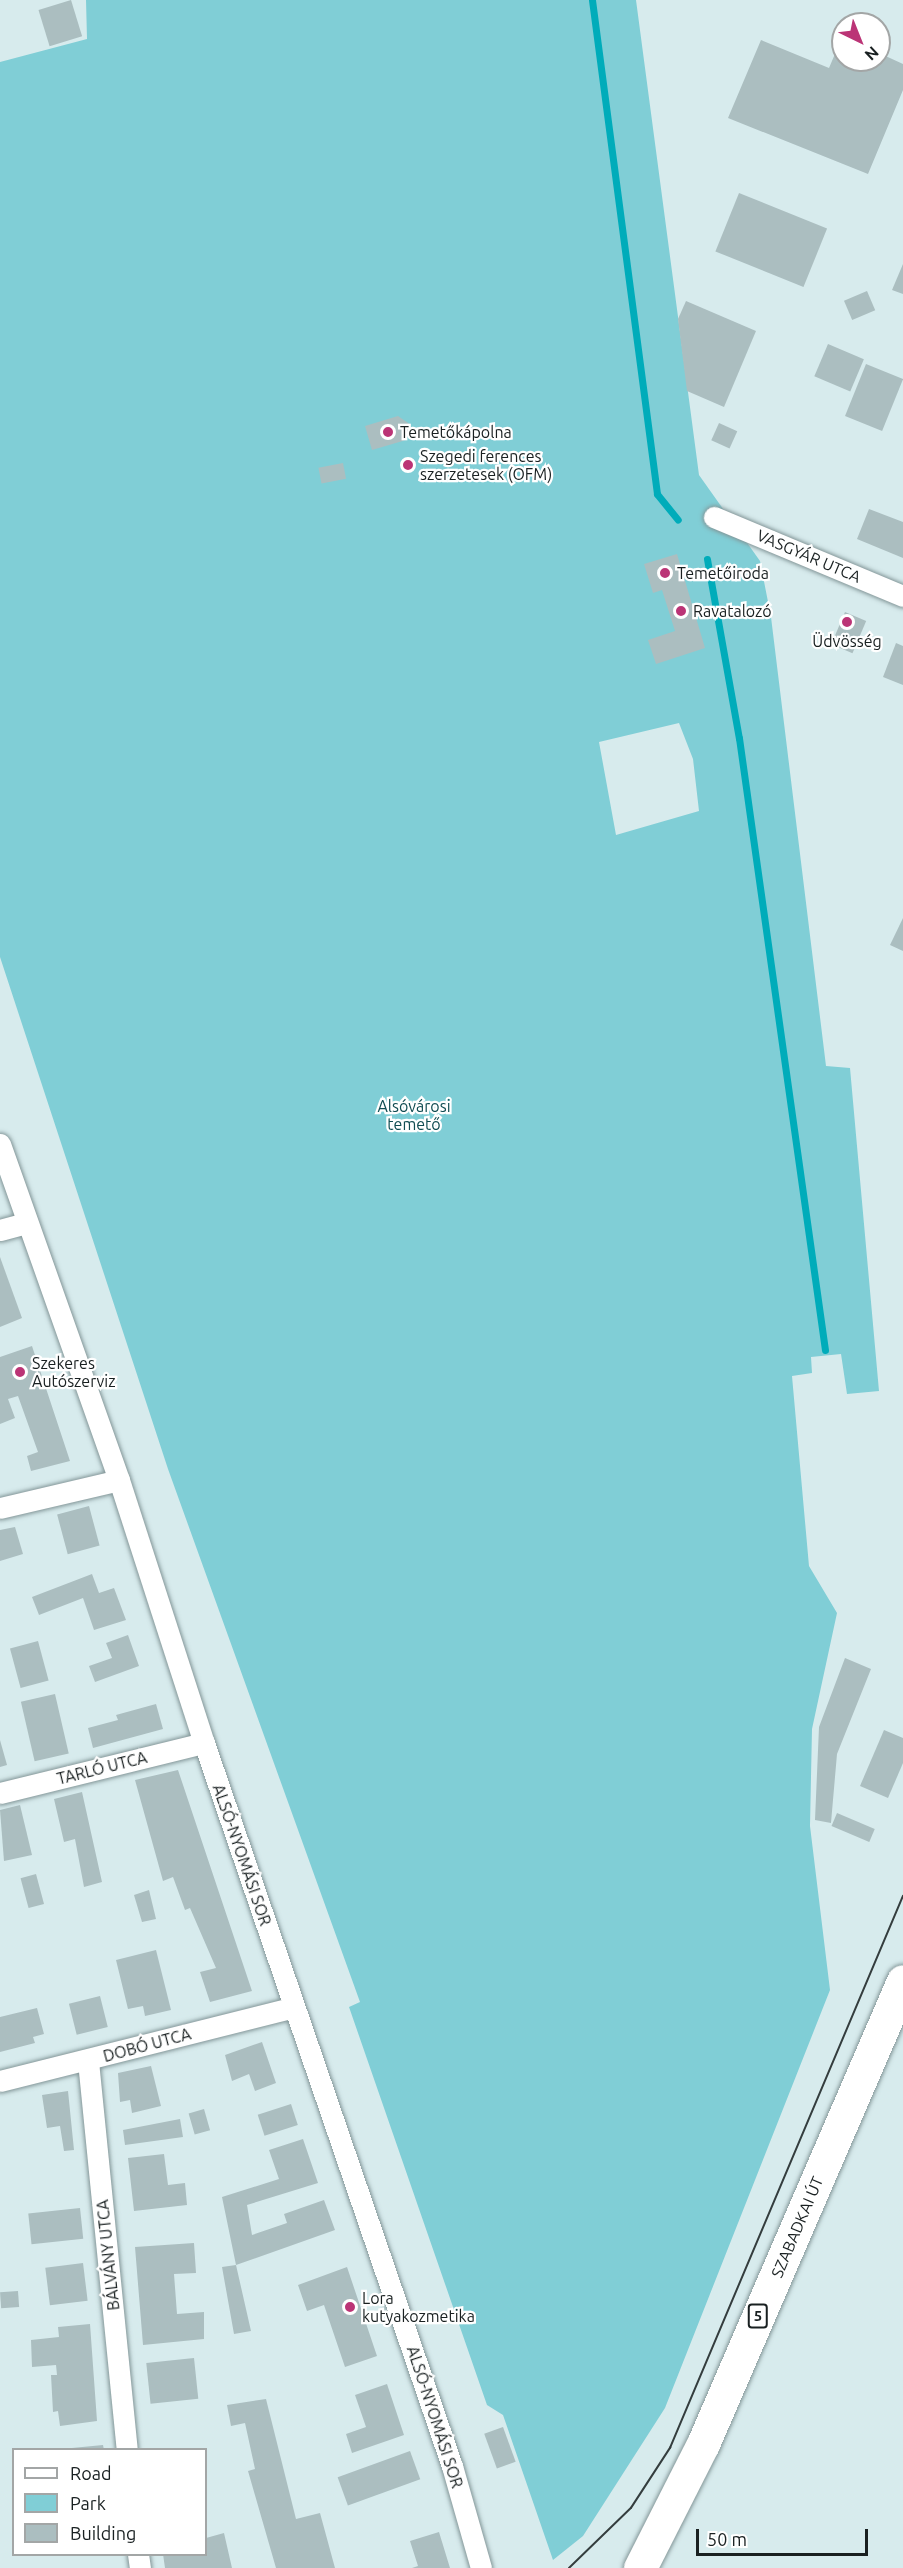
<!DOCTYPE html>
<html>
<head>
<meta charset="utf-8">
<style>
  body { margin:0 }
  #map { position:relative; width:903px; height:2568px; overflow:hidden; background:#d7ebed; font-family:Ubuntu,sans-serif }
  div>[style] { position:absolute }
  .green>* { inset:0; background:#80ced6 }
  .stream>* { height:7px; margin:-3.5px; padding:0 3.5px; transform-origin:3.5px; border-radius:3.5px; background:#00acba }
  .building>* { inset:0; background:#abbec0; transform-origin:0 0 }
  .roads { filter:drop-shadow(0 0 2px #839698) drop-shadow(0 0 2px #839698) }
  .minor>* { height:21px; margin:-10.5px; padding:0 10.5px; transform-origin:10.5px; border-radius:10.5px; background:#fff }
  .primary>* { height:33px; margin:-16.5px; padding:0 16.5px; transform-origin:16.5px; border-radius:16.5px; background:#fff }
  .tram>* { height:1.5px; margin:-0.75px; padding:0 0.75px; transform-origin:0.75px; border-radius:0.75px; background:#343d3e }
  .dots>* { width:16px; height:16px; translate:-50% -50%; box-sizing:border-box; border:3px solid #fff; border-radius:50% }
  span { translate:-50% -50%; white-space:nowrap; text-align:center; line-height:1.15; -webkit-text-stroke:4.5px #fff; paint-order:stroke }
  .shield-label span { padding:2px 4px; background:#fff; border:2px solid; border-radius:4px; -webkit-text-stroke-width:0 }
  .shield-label { font-size:15px; color:#192021; font-weight:700 }
  .poi-label { font-size:16px; color:#192021 }
  .left { translate:0 -50%; text-align:left }
  .street-label { font-size:16px; color:#192021 }
  .park-label { font-size:16px; color:#104c52 }
  .legend { position:absolute; left:12px; top:2448px; width:195px; height:108px; box-sizing:border-box; background:#fff; border:2px solid #a3a6a6; margin:0; padding:8px 10px; list-style:none; font-size:18px; color:#192021 }
  .legend li { display:flex; align-items:center; gap:12px; height:30px }
  .legend b { width:30px; border:2px solid #a3a6a6 }
  .north { position:absolute; left:831px; top:12px; width:60px; height:60px; box-sizing:border-box; background:#fff; border:2px solid #a3a6a6; border-radius:50%; rotate:137deg; font-size:16px; font-weight:700; line-height:24px; text-align:center; color:#192021 }
  .north::after { content:''; display:block; margin:auto; width:21px; height:27px; background:#bb3476; clip-path:polygon(50% 0,100% 100%,50% 72%,0 100%) }
  .scale { position:absolute; left:696px; top:2529px; width:172px; height:27px; box-sizing:border-box; border:3px solid #192021; border-top:0; padding-left:8px; font-size:18px; line-height:21px; white-space:nowrap; color:#192021; -webkit-text-stroke:4px #fff; paint-order:stroke }
</style>
</head>
<body>
<div id="map">
  <div class="green">
    <i style="clip-path:polygon(evenodd,86px 0,636px 0,699px 475px,760px 561px,771px 617px,826px 1066px,850px 1068px,879px 1391px,847px 1394px,841px 1354px,811px 1357px,812px 1373px,792px 1376px,809px 1566px,837px 1613px,812px 1729px,810px 1826px,830px 1990px,665px 2408px,583px 2536px,553px 2560px,503px 2415px,487px 2405px,349px 2007px,360px 2002px,168px 1469px,0 957px,0 62px,87px 39px,86px 0,679px 723px,693px 759px,699px 811px,616px 835px,599px 742px,679px 723px)"></i>
  </div>
  <div class="stream">
    <i style="left:592px;top:0;width:498px;rotate:82.5deg"></i>
    <i style="left:657px;top:494px;width:33px;rotate:51deg"></i>
    <i style="left:707px;top:559px;width:182px;rotate:79.9deg"></i>
    <i style="left:739px;top:738px;width:618px;rotate:82deg"></i>
  </div>
  <div class="building">
    <i style="left:71px;top:0;width:38px;height:34px;rotate:73deg"></i>
    <i style="clip-path:polygon(843px 35px,843px 60px,879px 60px,879px 53px,903px 64px,903px 90px,868px 174px,728px 118px,761px 40px,829px 68px)"></i>
    <i style="left:739px;top:193px;width:95px;height:63px;rotate:22deg"></i>
    <i style="clip-path:polygon(903px 264px,903px 294px,892px 290px)"></i>
    <i style="left:867px;top:291px;width:21px;height:25px;rotate:67deg"></i>
    <i style="clip-path:polygon(686px 301px,756px 331px,724px 407px,687px 391px,678px 319px)"></i>
    <i style="left:828px;top:344px;width:39px;height:35px;rotate:23deg"></i>
    <i style="left:866px;top:364px;width:40px;height:56px;rotate:22deg"></i>
    <i style="clip-path:polygon(398px 416px,411px 425px,406px 440px,372px 450px,365px 426px)"></i>
    <i style="left:719px;top:423px;width:20px;height:19px;rotate:24deg"></i>
    <i style="left:343px;top:463px;width:16px;height:25px;rotate:79deg"></i>
    <i style="clip-path:polygon(869px 509px,903px 522px,903px 558px,857px 539px)"></i>
    <i style="clip-path:polygon(677px 554px,705px 648px,656px 664px,648px 640px,675px 631px,662px 590px,653px 593px,644px 564px)"></i>
    <i style="left:845px;top:612px;width:23px;height:35px;rotate:23deg"></i>
    <i style="clip-path:polygon(896px 643px,903px 646px,903px 685px,883px 677px)"></i>
    <i style="clip-path:polygon(903px 918px,903px 951px,890px 945px)"></i>
    <i style="clip-path:polygon(0 1257px,22px 1318px,0 1327px)"></i>
    <i style="clip-path:polygon(32px 1346px,70px 1461px,31px 1471px,27px 1456px,38px 1452px,18px 1396px,8px 1399px,15px 1418px,0 1424px,0 1357px)"></i>
    <i style="left:89px;top:1506px;width:41px;height:33px;rotate:75deg"></i>
    <i style="clip-path:polygon(15px 1527px,23px 1554px,0 1561px,0 1530px)"></i>
    <i style="clip-path:polygon(92px 1574px,99px 1593px,114px 1588px,126px 1620px,94px 1630px,83px 1598px,39px 1615px,32px 1597px)"></i>
    <i style="clip-path:polygon(128px 1635px,139px 1666px,95px 1682px,89px 1666px,112px 1658px,106px 1643px)"></i>
    <i style="left:38px;top:1641px;width:41px;height:29px;rotate:75deg"></i>
    <i style="clip-path:polygon(845px 1658px,871px 1669px,837px 1754px,831px 1823px,815px 1820px,819px 1727px)"></i>
    <i style="left:55px;top:1694px;width:61px;height:35px;rotate:77deg"></i>
    <i style="clip-path:polygon(156px 1704px,163px 1729px,93px 1748px,88px 1728px,118px 1720px,116px 1715px)"></i>
    <i style="clip-path:polygon(884px 1730px,903px 1738px,903px 1763px,888px 1798px,860px 1786px)"></i>
    <i style="clip-path:polygon(0 1740px,7px 1765px,0 1767px)"></i>
    <i style="clip-path:polygon(178px 1770px,252px 1991px,210px 2002px,200px 1972px,216px 1968px,190px 1908px,185px 1910px,173px 1877px,163px 1881px,135px 1780px)"></i>
    <i style="clip-path:polygon(82px 1792px,102px 1882px,84px 1887px,75px 1839px,64px 1842px,54px 1799px)"></i>
    <i style="clip-path:polygon(20px 1805px,32px 1855px,4px 1861px,0 1810px)"></i>
    <i style="left:837px;top:1813px;width:41px;height:14px;rotate:23deg"></i>
    <i style="left:36px;top:1874px;width:31px;height:16px;rotate:75deg"></i>
    <i style="clip-path:polygon(149px 1890px,156px 1919px,142px 1922px,134px 1895px)"></i>
    <i style="clip-path:polygon(156px 1950px,171px 2010px,145px 2016px,143px 2006px,128px 2009px,116px 1960px)"></i>
    <i style="left:100px;top:1996px;width:32px;height:32px;rotate:76deg"></i>
    <i style="clip-path:polygon(37px 2008px,44px 2034px,33px 2037px,35px 2043px,0 2052px,0 2017px)"></i>
    <i style="clip-path:polygon(262px 2042px,276px 2083px,255px 2091px,249px 2074px,232px 2081px,225px 2055px)"></i>
    <i style="clip-path:polygon(151px 2066px,161px 2106px,132px 2113px,130px 2100px,120px 2102px,118px 2073px)"></i>
    <i style="clip-path:polygon(68px 2091px,74px 2150px,64px 2151px,60px 2126px,47px 2128px,42px 2095px)"></i>
    <i style="left:291px;top:2104px;width:22px;height:35px;rotate:72deg"></i>
    <i style="left:204px;top:2109px;width:22px;height:16px;rotate:74deg"></i>
    <i style="clip-path:polygon(180px 2119px,183px 2137px,125px 2145px,123px 2130px)"></i>
    <i style="clip-path:polygon(303px 2139px,318px 2183px,247px 2205px,252px 2235px,287px 2223px,284px 2214px,324px 2200px,335px 2230px,236px 2265px,251px 2331px,234px 2334px,222px 2267px,236px 2265px,222px 2197px,279px 2179px,269px 2150px)"></i>
    <i style="clip-path:polygon(164px 2154px,168px 2185px,185px 2183px,187px 2205px,134px 2211px,128px 2158px)"></i>
    <i style="left:80px;top:2208px;width:31px;height:52px;rotate:84deg"></i>
    <i style="clip-path:polygon(194px 2243px,196px 2273px,174px 2274px,177px 2314px,204px 2312px,204px 2339px,143px 2345px,135px 2247px)"></i>
    <i style="left:83px;top:2263px;width:38px;height:38px;rotate:83deg"></i>
    <i style="clip-path:polygon(347px 2267px,377px 2356px,345px 2367px,324px 2305px,307px 2311px,298px 2285px)"></i>
    <i style="left:18px;top:2291px;width:16px;height:18px;rotate:86deg"></i>
    <i style="clip-path:polygon(90px 2324px,97px 2421px,60px 2426px,58px 2411px,53px 2412px,51px 2375px,57px 2375px,56px 2365px,32px 2367px,31px 2340px,59px 2337px,58px 2327px)"></i>
    <i style="left:194px;top:2358px;width:41px;height:48px;rotate:84deg"></i>
    <i style="clip-path:polygon(387px 2384px,404px 2435px,352px 2453px,346px 2434px,366px 2427px,355px 2395px)"></i>
    <i style="clip-path:polygon(266px 2399px,296px 2519px,320px 2513px,335px 2568px,276px 2568px,248px 2471px,255px 2469px,245px 2423px,231px 2426px,227px 2405px)"></i>
    <i style="left:503px;top:2427px;width:37px;height:20px;rotate:70deg"></i>
    <i style="clip-path:polygon(103px 2445px,104px 2450px,72px 2450px,72px 2448px)"></i>
    <i style="left:410px;top:2451px;width:30px;height:77px;rotate:70deg"></i>
    <i style="clip-path:polygon(439px 2532px,450px 2568px,412px 2568px,418px 2566px,410px 2541px)"></i>
    <i style="clip-path:polygon(224px 2533px,232px 2568px,165px 2568px,163px 2554px,206px 2554px,206px 2538px)"></i>
  </div>
  <div class="roads">
    <div class="minor">
      <i style="left:714px;top:517px;width:205px;rotate:22.7deg"></i>
      <i style="left:0;top:1144px;width:356px;rotate:70.5deg"></i>
      <i style="left:119px;top:1480px;width:276px;rotate:72.1deg"></i>
      <i style="left:204px;top:1743px;width:764px;rotate:71.07deg"></i>
      <i style="left:452px;top:2466px;width:106px;rotate:74.1deg"></i>
      <i style="left:0;top:1230px;width:28px;rotate:-15deg"></i>
      <i style="left:0;top:1508px;width:122px;rotate:-13.2deg"></i>
      <i style="left:0;top:1793px;width:210px;rotate:-13.8deg"></i>
      <i style="left:88px;top:2061px;width:391px;rotate:84.3deg"></i>
      <i style="left:0;top:2081px;width:303px;rotate:-14.1deg"></i>
      <i style="left:138px;top:2554px;width:14px;rotate:82deg"></i>
    </div>
    <div class="primary">
      <i style="left:640px;top:2568px;width:139px;rotate:-63.1deg"></i>
      <i style="left:703px;top:2444px;width:504px;rotate:-66.64deg"></i>
    </div>
  </div>
  <div class="tram">
    <i style="left:569px;top:2568px;width:86px;rotate:-44.1deg"></i>
    <i style="left:631px;top:2508px;width:72px;rotate:-57deg"></i>
    <i style="left:670px;top:2448px;width:599px;rotate:-67.12deg"></i>
  </div>
  <div class="dots">
    <i style="left:388px;top:432px;background:#bb3476"></i>
    <i style="left:408px;top:465px;background:#bb3476"></i>
    <i style="left:665px;top:573px;background:#bb3476"></i>
    <i style="left:681px;top:611px;background:#bb3476"></i>
    <i style="left:847px;top:622px;background:#bb3476"></i>
    <i style="left:20px;top:1372px;background:#bb3476"></i>
    <i style="left:350px;top:2307px;background:#bb3476"></i>
  </div>
  <div class="shield-label">
    <span style="left:758px;top:2316px">5</span>
  </div>
  <div class="poi-label">
    <span class="left" style="left:400px;top:432px">Temetőkápolna</span>
    <span class="left" style="left:420px;top:465px">Szegedi ferences<br>szerzetesek (OFM)</span>
    <span class="left" style="left:677px;top:573px">Temetőiroda</span>
    <span class="left" style="left:693px;top:611px">Ravatalozó</span>
    <span style="left:847px;top:641px">Üdvösség</span>
    <span class="left" style="left:32px;top:1372px">Szekeres<br>Autószerviz</span>
    <span class="left" style="left:362px;top:2307px">Lora<br>kutyakozmetika</span>
  </div>
  <div class="street-label">
    <span style="left:809px;top:556px;rotate:23deg">VASGYÁR UTCA</span>
    <span style="left:102px;top:1768px;rotate:-14deg">TARLÓ UTCA</span>
    <span style="left:242px;top:1855px;rotate:71deg">ALSÓ-NYOMÁSI SOR</span>
    <span style="left:147px;top:2045px;rotate:-15deg">DOBÓ UTCA</span>
    <span style="left:797px;top:2227px;rotate:-67deg">SZABADKAI ÚT</span>
    <span style="left:108px;top:2255px;rotate:-96deg">BÁLVÁNY UTCA</span>
    <span style="left:435px;top:2417px;rotate:72deg">ALSÓ-NYOMÁSI SOR</span>
  </div>
  <div class="park-label">
    <span style="left:414px;top:1115px">Alsóvárosi<br>temető</span>
  </div>
  <ul class="legend">
  <li><b style="height:8px;background:#fff"></b>Road</li>
  <li><b style="height:16px;background:#80ced6"></b>Park</li>
  <li><b style="height:16px;background:#abbec0"></b>Building</li>
  </ul>
  <div class="north">N</div>
  <div class="scale">50 m</div>
</div>
</body>
</html>
